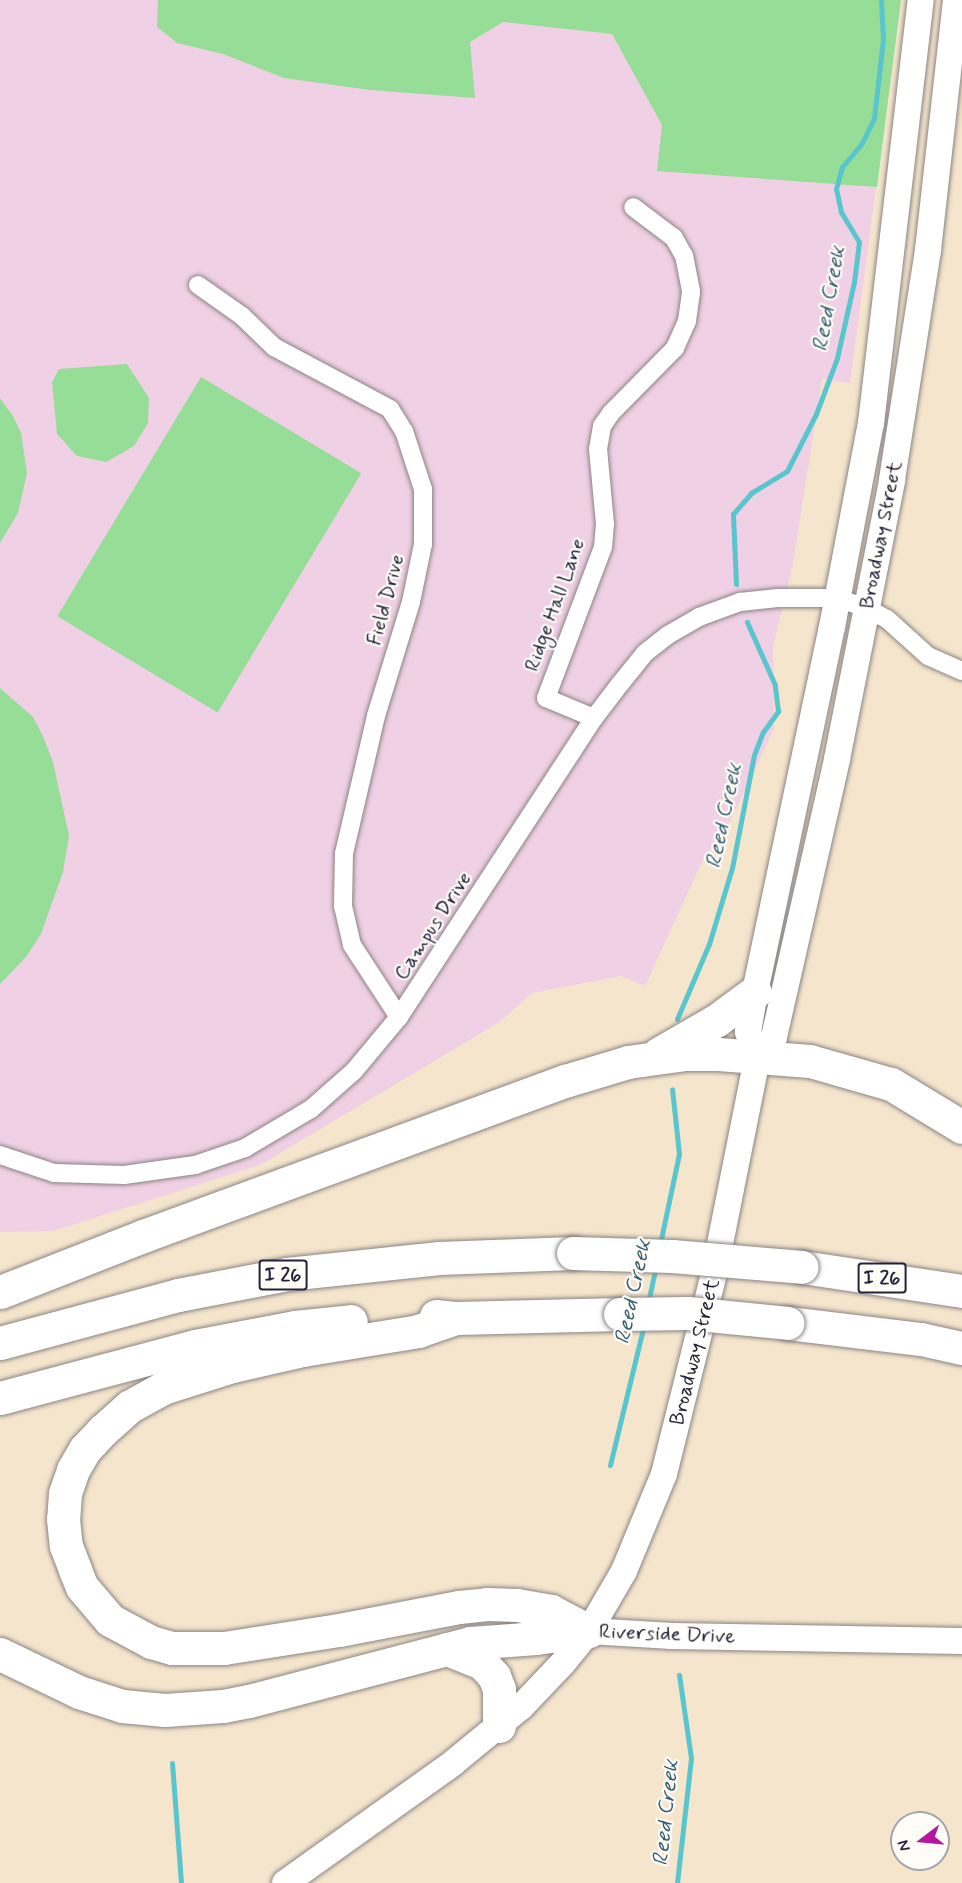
<!DOCTYPE html>
<html>
<head>
<meta charset="utf-8">
<style>
  body { margin:0 }
  #map { position:relative; width:962px; height:1883px; overflow:hidden; background:#f4e5cc; font-family:Mynerve,sans-serif }
  div>[style] { position:absolute }
  .built>* { inset:0; background:#f0d0e4 }
  .green>* { inset:0; background:#96de98; transform-origin:0 0 }
  .stream>* { height:5px; margin:-2.5px; padding:0 2.5px; transform-origin:2.5px; border-radius:2.5px; background:#58c6cc }
  .roads { filter:drop-shadow(0 0 2px #8b8484) drop-shadow(0 0 2px #8b8484) }
  .street>* { height:18px; margin:-9px; padding:0 9px; transform-origin:9px; border-radius:9px; background:#fff }
  .secondary>* { height:26px; margin:-13px; padding:0 13px; transform-origin:13px; border-radius:13px; background:#fff }
  .highway>* { height:33px; margin:-16.5px; padding:0 16.5px; transform-origin:16.5px; border-radius:16.5px; background:#fff }
  .bridges { filter:drop-shadow(0 0 2px #8b8484) drop-shadow(0 0 2px #8b8484) }
  .highway-bridge>* { height:33px; margin:-16.5px; padding:0 16.5px; transform-origin:16.5px; border-radius:16.5px; background:#fff }
  span { translate:-50% -50%; white-space:nowrap; text-align:center; line-height:1.15; -webkit-text-stroke:4.5px #fdfcf7; paint-order:stroke }
  .shield-label span { padding:2px 4px; background:#fdfcf7; border:2px solid; border-radius:4px; -webkit-text-stroke-width:0 }
  .shield-label { font-size:20px; color:#22223b; font-weight:700 }
  .street-label { font-size:21px; color:#22223b }
  .water-label { font-size:22px; color:#355b6e; font-style:italic }
  .north { position:absolute; left:890px; top:1811px; width:60px; height:60px; box-sizing:border-box; background:#fdfcf7; border:2px solid #a5a5ac; border-radius:50%; rotate:254deg; font-size:16px; font-weight:700; line-height:24px; text-align:center; color:#22223b }
  .north::after { content:''; display:block; margin:auto; width:21px; height:27px; background:#b5179e; clip-path:polygon(50% 0,100% 100%,50% 72%,0 100%) }
</style>
</head>
<body>
<div id="map">
  <div class="built">
    <i style="clip-path:polygon(0 0,901px 0,850px 383px,822px 379px,793px 563px,773px 647px,774px 729px,721px 840px,706px 853px,645px 986px,621px 976px,532px 993px,498px 1023px,260px 1165px,53px 1231px,0 1232px)"></i>
  </div>
  <div class="green">
    <i style="clip-path:polygon(158px 0,901px 0,877px 187px,657px 171px,662px 125px,612px 34px,503px 22px,470px 42px,475px 98px,370px 90px,284px 78px,223px 54px,177px 43px,157px 27px)"></i>
    <i style="clip-path:polygon(127px 364px,149px 398px,148px 423px,134px 446px,106px 462px,77px 456px,57px 434px,52px 382px,59px 369px)"></i>
    <i style="left:201px;top:377px;width:187px;height:279px;rotate:31deg"></i>
    <i style="clip-path:polygon(0 398px,13px 416px,21px 433px,27px 473px,18px 513px,0 543px)"></i>
    <i style="clip-path:polygon(0 688px,33px 717px,43px 736px,53px 762px,69px 836px,63px 872px,41px 934px,26px 957px,0 984px)"></i>
  </div>
  <div class="stream">
    <i style="left:736px;top:584px;width:70px;rotate:-92.5deg"></i>
    <i style="left:733px;top:514px;width:28px;rotate:-49deg"></i>
    <i style="left:751px;top:493px;width:42px;rotate:-31.4deg"></i>
    <i style="left:787px;top:471px;width:64px;rotate:-63deg"></i>
    <i style="left:816px;top:414px;width:60px;rotate:-69.4deg"></i>
    <i style="left:837px;top:358px;width:78px;rotate:-77.4deg"></i>
    <i style="left:854px;top:282px;width:40px;rotate:-82.9deg"></i>
    <i style="left:859px;top:242px;width:35px;rotate:-121deg"></i>
    <i style="left:841px;top:212px;width:24px;rotate:-102deg"></i>
    <i style="left:836px;top:189px;width:23px;rotate:-75deg"></i>
    <i style="left:842px;top:167px;width:31px;rotate:-50deg"></i>
    <i style="left:862px;top:143px;width:28px;rotate:-64deg"></i>
    <i style="left:874px;top:118px;width:80px;rotate:-83.5deg"></i>
    <i style="left:883px;top:39px;width:39px;rotate:-93deg"></i>
    <i style="left:677px;top:1019px;width:82px;rotate:-66.9deg"></i>
    <i style="left:709px;top:944px;width:79px;rotate:-73.2deg"></i>
    <i style="left:732px;top:868px;width:115px;rotate:-79deg"></i>
    <i style="left:754px;top:755px;width:25px;rotate:-69deg"></i>
    <i style="left:763px;top:732px;width:26px;rotate:-54deg"></i>
    <i style="left:778px;top:711px;width:26px;rotate:-97deg"></i>
    <i style="left:775px;top:685px;width:69px;rotate:-114deg"></i>
    <i style="left:660px;top:1244px;width:92px;rotate:-78.1deg"></i>
    <i style="left:679px;top:1154px;width:65px;rotate:-96.1deg"></i>
    <i style="left:648px;top:1303px;width:39px;rotate:-78deg"></i>
    <i style="left:610px;top:1465px;width:145px;rotate:-76.4deg"></i>
    <i style="left:172px;top:1763px;width:120px;rotate:85.7deg"></i>
    <i style="left:677px;top:1883px;width:126px;rotate:-83.6deg"></i>
    <i style="left:691px;top:1758px;width:84px;rotate:-98.2deg"></i>
  </div>
  <div class="roads">
    <div class="street">
      <i style="left:198px;top:285px;width:54px;rotate:35.2deg"></i>
      <i style="left:242px;top:316px;width:45px;rotate:44.1deg"></i>
      <i style="left:274px;top:347px;width:132px;rotate:28.1deg"></i>
      <i style="left:390px;top:409px;width:26px;rotate:58deg"></i>
      <i style="left:404px;top:431px;width:61px;rotate:71.9deg"></i>
      <i style="left:423px;top:489px;width:55px;rotate:90deg"></i>
      <i style="left:423px;top:544px;width:59px;rotate:101.7deg"></i>
      <i style="left:411px;top:602px;width:119px;rotate:107.1deg"></i>
      <i style="left:376px;top:716px;width:141px;rotate:103.1deg"></i>
      <i style="left:344px;top:853px;width:53px;rotate:91.1deg"></i>
      <i style="left:343px;top:906px;width:40px;rotate:77deg"></i>
      <i style="left:352px;top:945px;width:86px;rotate:56.9deg"></i>
      <i style="left:594px;top:718px;width:52px;rotate:-157.4deg"></i>
      <i style="left:546px;top:698px;width:161px;rotate:-69.3deg"></i>
      <i style="left:603px;top:547px;width:23px;rotate:-85deg"></i>
      <i style="left:605px;top:524px;width:75px;rotate:-95.3deg"></i>
      <i style="left:598px;top:449px;width:23px;rotate:-80deg"></i>
      <i style="left:602px;top:426px;width:16px;rotate:-55deg"></i>
      <i style="left:611px;top:413px;width:91px;rotate:-45.4deg"></i>
      <i style="left:675px;top:348px;width:30px;rotate:-66deg"></i>
      <i style="left:687px;top:321px;width:30px;rotate:-82deg"></i>
      <i style="left:691px;top:291px;width:36px;rotate:-101deg"></i>
      <i style="left:684px;top:256px;width:21px;rotate:-119deg"></i>
      <i style="left:674px;top:238px;width:51px;rotate:-142.9deg"></i>
      <i style="left:0;top:1155px;width:57px;rotate:18.4deg"></i>
      <i style="left:54px;top:1173px;width:70px;rotate:1.6deg"></i>
      <i style="left:124px;top:1175px;width:72px;rotate:-8deg"></i>
      <i style="left:195px;top:1165px;width:53px;rotate:-18.8deg"></i>
      <i style="left:245px;top:1148px;width:77px;rotate:-30.6deg"></i>
      <i style="left:311px;top:1109px;width:57px;rotate:-41.5deg"></i>
      <i style="left:354px;top:1071px;width:70px;rotate:-50.2deg"></i>
      <i style="left:399px;top:1017px;width:357px;rotate:-56.9deg"></i>
      <i style="left:594px;top:718px;width:43px;rotate:-52.6deg"></i>
      <i style="left:620px;top:684px;width:40px;rotate:-51deg"></i>
      <i style="left:645px;top:653px;width:29px;rotate:-38deg"></i>
      <i style="left:668px;top:635px;width:36px;rotate:-30deg"></i>
      <i style="left:699px;top:617px;width:44px;rotate:-20.1deg"></i>
      <i style="left:740px;top:602px;width:38px;rotate:-6deg"></i>
      <i style="left:778px;top:598px;width:59px"></i>
      <i style="left:837px;top:598px;width:31px;rotate:19deg"></i>
      <i style="left:866px;top:608px;width:24px;rotate:28deg"></i>
      <i style="left:887px;top:619px;width:55px;rotate:42.1deg"></i>
      <i style="left:928px;top:656px;width:37px;rotate:24deg"></i>
    </div>
    <div class="secondary">
      <i style="left:757px;top:1058px;width:28px;rotate:-109deg"></i>
      <i style="left:748px;top:1032px;width:41px;rotate:-80.1deg"></i>
      <i style="left:755px;top:992px;width:373px;rotate:-78.1deg"></i>
      <i style="left:832px;top:627px;width:208px;rotate:-79.2deg"></i>
      <i style="left:871px;top:423px;width:426px;rotate:-83.3deg"></i>
      <i style="left:589px;top:1631px;width:83px;rotate:3.4deg"></i>
      <i style="left:672px;top:1636px;width:290px;rotate:1deg"></i>
      <i style="left:285px;top:1883px;width:206px;rotate:-35.5deg"></i>
      <i style="left:453px;top:1763px;width:88px;rotate:-39.5deg"></i>
      <i style="left:521px;top:1707px;width:59px;rotate:-46.4deg"></i>
      <i style="left:562px;top:1664px;width:43px;rotate:-50.7deg"></i>
      <i style="left:589px;top:1631px;width:69px;rotate:-59.7deg"></i>
      <i style="left:624px;top:1571px;width:105px;rotate:-67.6deg"></i>
      <i style="left:664px;top:1474px;width:211px;rotate:-76deg"></i>
      <i style="left:715px;top:1269px;width:215px;rotate:-78.7deg"></i>
      <i style="left:757px;top:1058px;width:27px;rotate:-51deg"></i>
      <i style="left:774px;top:1037px;width:285px;rotate:-77.2deg"></i>
      <i style="left:837px;top:759px;width:284px;rotate:-78.8deg"></i>
      <i style="left:892px;top:480px;width:233px;rotate:-81.1deg"></i>
      <i style="left:928px;top:250px;width:252px;rotate:-83.6deg"></i>
    </div>
    <div class="highway">
      <i style="left:658px;top:1054px;width:68px;rotate:-30deg"></i>
      <i style="left:717px;top:1020px;width:47px;rotate:-36.4deg"></i>
      <i style="left:802px;top:1267px;width:162px;rotate:8.5deg"></i>
      <i style="left:0;top:1292px;width:154px;rotate:-21.4deg"></i>
      <i style="left:143px;top:1236px;width:450px;rotate:-20.2deg"></i>
      <i style="left:565px;top:1081px;width:66px;rotate:-16.8deg"></i>
      <i style="left:628px;top:1062px;width:58px;rotate:-8deg"></i>
      <i style="left:685px;top:1054px;width:33px"></i>
      <i style="left:718px;top:1054px;width:92px;rotate:4.4deg"></i>
      <i style="left:810px;top:1061px;width:84px;rotate:15.9deg"></i>
      <i style="left:891px;top:1084px;width:83px;rotate:31.2deg"></i>
      <i style="left:436px;top:1316px;width:20px;rotate:6deg"></i>
      <i style="left:456px;top:1318px;width:164px;rotate:-1.4deg"></i>
      <i style="left:456px;top:1318px;width:39px;rotate:161deg"></i>
      <i style="left:419px;top:1331px;width:118px;rotate:170.7deg"></i>
      <i style="left:303px;top:1350px;width:73px;rotate:167.3deg"></i>
      <i style="left:232px;top:1366px;width:72px;rotate:162.3deg"></i>
      <i style="left:163px;top:1388px;width:38px;rotate:151deg"></i>
      <i style="left:130px;top:1406px;width:36px;rotate:138deg"></i>
      <i style="left:103px;top:1430px;width:26px;rotate:133deg"></i>
      <i style="left:85px;top:1449px;width:24px;rotate:120deg"></i>
      <i style="left:73px;top:1470px;width:24px;rotate:109deg"></i>
      <i style="left:65px;top:1493px;width:26px;rotate:94deg"></i>
      <i style="left:63px;top:1519px;width:27px;rotate:84deg"></i>
      <i style="left:66px;top:1546px;width:26px;rotate:69deg"></i>
      <i style="left:75px;top:1570px;width:18px;rotate:68deg"></i>
      <i style="left:82px;top:1587px;width:43px;rotate:49.7deg"></i>
      <i style="left:110px;top:1620px;width:47px;rotate:28.2deg"></i>
      <i style="left:151px;top:1642px;width:22px;rotate:16deg"></i>
      <i style="left:172px;top:1648px;width:52px"></i>
      <i style="left:224px;top:1648px;width:116px;rotate:-8.9deg"></i>
      <i style="left:339px;top:1630px;width:122px;rotate:-10.9deg"></i>
      <i style="left:459px;top:1607px;width:28px;rotate:-6deg"></i>
      <i style="left:487px;top:1604px;width:30px;rotate:2deg"></i>
      <i style="left:517px;top:1605px;width:35px;rotate:10deg"></i>
      <i style="left:551px;top:1611px;width:43px;rotate:27.8deg"></i>
      <i style="left:788px;top:1323px;width:134px;rotate:6.9deg"></i>
      <i style="left:921px;top:1339px;width:42px;rotate:12.4deg"></i>
      <i style="left:0;top:1343px;width:184px;rotate:-15.1deg"></i>
      <i style="left:178px;top:1295px;width:111px;rotate:-10.9deg"></i>
      <i style="left:287px;top:1274px;width:153px;rotate:-6deg"></i>
      <i style="left:439px;top:1258px;width:134px;rotate:-2.1deg"></i>
      <i style="left:0;top:1398px;width:202px;rotate:-14.9deg"></i>
      <i style="left:195px;top:1346px;width:102px;rotate:-10.8deg"></i>
      <i style="left:295px;top:1327px;width:56px;rotate:-6.1deg"></i>
      <i style="left:447px;top:1649px;width:38px;rotate:22deg"></i>
      <i style="left:482px;top:1663px;width:18px;rotate:47deg"></i>
      <i style="left:494px;top:1676px;width:14px;rotate:69deg"></i>
      <i style="left:499px;top:1689px;width:37px;rotate:90deg"></i>
      <i style="left:0;top:1654px;width:88px;rotate:25.7deg"></i>
      <i style="left:79px;top:1692px;width:45px;rotate:18deg"></i>
      <i style="left:122px;top:1706px;width:43px;rotate:5.3deg"></i>
      <i style="left:165px;top:1710px;width:58px;rotate:-3.9deg"></i>
      <i style="left:223px;top:1706px;width:26px;rotate:-11deg"></i>
      <i style="left:249px;top:1701px;width:228px;rotate:-14.7deg"></i>
      <i style="left:470px;top:1643px;width:66px;rotate:-4.3deg"></i>
      <i style="left:536px;top:1638px;width:53px;rotate:-7.5deg"></i>
    </div>
  </div>
  <div class="bridges">
    <div class="highway-bridge">
      <i style="left:573px;top:1253px;width:99px;rotate:1.7deg"></i>
      <i style="left:672px;top:1256px;width:130px;rotate:4.8deg"></i>
      <i style="left:620px;top:1314px;width:68px;rotate:-0.8deg"></i>
      <i style="left:688px;top:1313px;width:100px;rotate:5.7deg"></i>
    </div>
  </div>
  <div class="shield-label">
    <span style="left:283px;top:1275px">I 26</span>
    <span style="left:882px;top:1278px">I 26</span>
  </div>
  <div class="street-label">
    <span style="left:881px;top:535px;rotate:-79deg">Broadway Street</span>
    <span style="left:386px;top:600px;rotate:-75deg">Field Drive</span>
    <span style="left:555px;top:605px;rotate:-70deg">Ridge Hall Lane</span>
    <span style="left:433px;top:926px;rotate:-57deg">Campus Drive</span>
    <span style="left:695px;top:1352px;rotate:-76deg">Broadway Street</span>
    <span style="left:667px;top:1634px;rotate:2deg">Riverside Drive</span>
  </div>
  <div class="water-label">
    <span style="left:830px;top:299px;rotate:-80deg">Reed Creek</span>
    <span style="left:725px;top:816px;rotate:-78deg">Reed Creek</span>
    <span style="left:634px;top:1292px;rotate:-78deg">Reed Creek</span>
    <span style="left:667px;top:1813px;rotate:-84deg">Reed Creek</span>
  </div>
  <div class="north">N</div>
</div>
</body>
</html>
